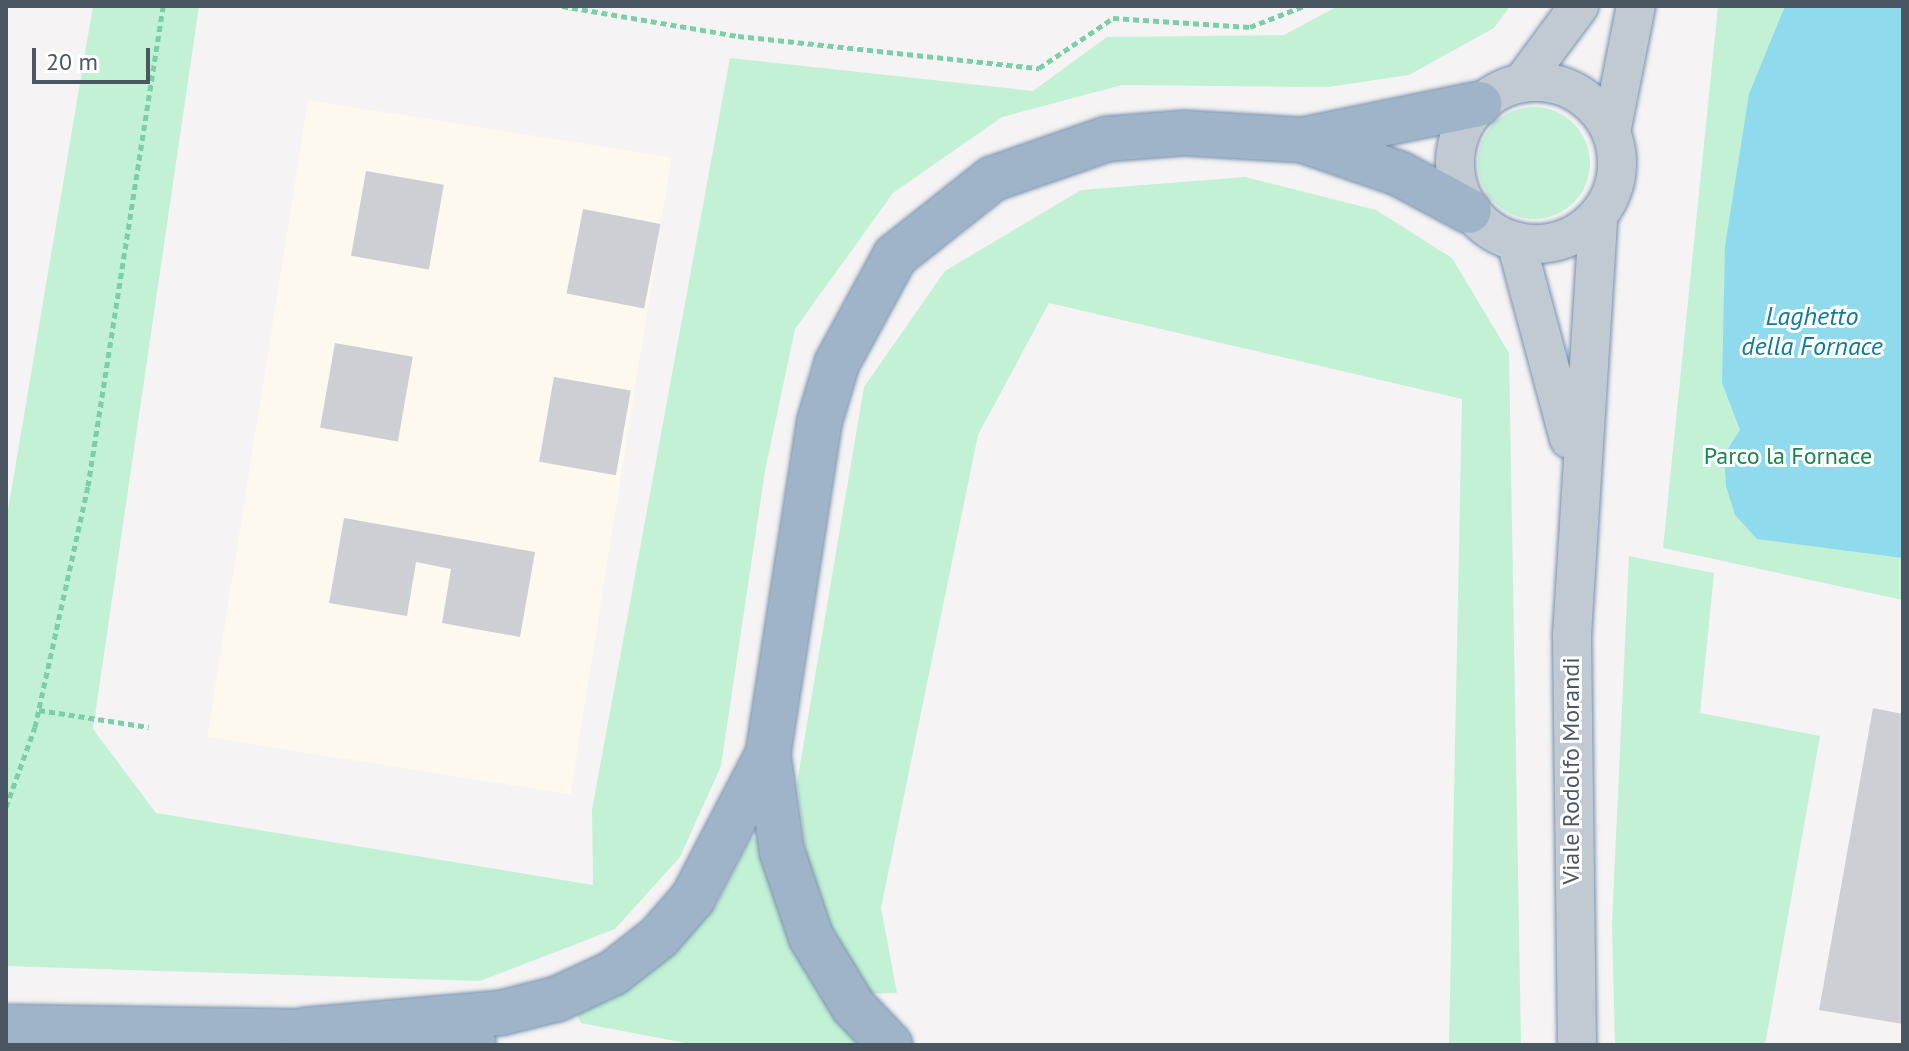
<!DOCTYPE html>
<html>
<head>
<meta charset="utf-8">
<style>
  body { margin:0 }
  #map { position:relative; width:1909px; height:1051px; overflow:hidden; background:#f5f3f3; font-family:"PT Sans",sans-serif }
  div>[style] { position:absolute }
  .commercial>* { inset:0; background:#fdf9ef; transform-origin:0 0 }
  .green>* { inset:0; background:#c3f1d5 }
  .round { border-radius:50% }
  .water>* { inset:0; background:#90daee }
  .building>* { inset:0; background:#cdcfd5; transform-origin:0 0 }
  .path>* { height:5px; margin-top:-2.5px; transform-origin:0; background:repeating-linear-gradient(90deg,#7ad0a6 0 6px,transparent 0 10px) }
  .roads { filter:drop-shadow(0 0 2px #7690ad) drop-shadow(0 0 2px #7690ad) }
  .tertiary>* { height:38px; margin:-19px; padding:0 19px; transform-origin:19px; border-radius:19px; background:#c1cad2 }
  .tertiary>.ring { margin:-19px; padding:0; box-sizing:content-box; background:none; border:38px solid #c1cad2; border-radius:50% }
  .trunk>* { height:44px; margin:-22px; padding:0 22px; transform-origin:22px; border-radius:22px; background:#9fb4c9 }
  span { translate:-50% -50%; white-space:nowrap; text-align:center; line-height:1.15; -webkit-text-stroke:6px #fff; paint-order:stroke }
  .park-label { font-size:24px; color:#17864f }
  .street-label { font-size:24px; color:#4a5661 }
  .water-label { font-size:26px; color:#0c7c9b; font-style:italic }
  .frame { position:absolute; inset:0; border:8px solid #4a5661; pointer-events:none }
  .scale { position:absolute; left:32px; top:48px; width:118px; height:36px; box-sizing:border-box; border:4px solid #4a5661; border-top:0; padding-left:10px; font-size:24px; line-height:28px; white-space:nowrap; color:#4a5661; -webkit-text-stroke:6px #fff; paint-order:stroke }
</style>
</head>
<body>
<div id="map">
  <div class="commercial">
    <i style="left:308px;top:100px;width:368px;height:645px;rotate:9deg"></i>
  </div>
  <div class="green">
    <i style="clip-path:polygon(93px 6px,199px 6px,93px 729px,156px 813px,593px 885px,592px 810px,730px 58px,1033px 91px,1107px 37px,1284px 35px,1338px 6px,1510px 6px,1494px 28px,1409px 75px,1328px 87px,1122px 85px,1002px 117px,893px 193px,795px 329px,765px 471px,721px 766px,680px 857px,615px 929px,480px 981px,6px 966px,6px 522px)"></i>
    <i style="clip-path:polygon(1718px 6px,1903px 6px,1903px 600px,1663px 548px)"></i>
    <i class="round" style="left:1478px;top:107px;width:112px;height:112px"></i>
    <i style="clip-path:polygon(1245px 177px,1376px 210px,1452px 258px,1509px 353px,1521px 1045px,1449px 1045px,1462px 399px,1049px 303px,978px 435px,881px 908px,897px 993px,859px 994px,812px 895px,797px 783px,864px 387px,945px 271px,1081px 190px)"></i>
    <i style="clip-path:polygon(1629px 556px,1714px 573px,1700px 713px,1820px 736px,1765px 1045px,1615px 1045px,1612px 923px)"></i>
    <i style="clip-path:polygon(751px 837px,761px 840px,823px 997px,859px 1045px,696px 1045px,581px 1023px,576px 1012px,610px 1000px,663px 961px,716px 906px)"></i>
  </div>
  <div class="water">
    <i style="clip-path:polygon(1785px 6px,1903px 6px,1903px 558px,1757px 539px,1735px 515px,1726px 486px,1724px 455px,1740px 430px,1722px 383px,1725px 246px,1749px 94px)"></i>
  </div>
  <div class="building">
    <i style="left:366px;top:171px;width:79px;height:86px;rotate:10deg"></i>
    <i style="left:583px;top:209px;width:79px;height:86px;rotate:11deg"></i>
    <i style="left:335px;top:343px;width:79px;height:86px;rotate:10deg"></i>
    <i style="left:554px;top:377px;width:78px;height:86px;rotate:10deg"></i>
    <i style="clip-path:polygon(344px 518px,535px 552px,520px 637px,442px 623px,451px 569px,416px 562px,407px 616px,329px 603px)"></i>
    <i style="clip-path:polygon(1873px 708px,1903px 714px,1903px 1024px,1819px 1010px)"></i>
  </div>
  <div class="path">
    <i style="left:562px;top:6px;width:179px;rotate:9.7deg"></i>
    <i style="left:738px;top:36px;width:303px;rotate:6.1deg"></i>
    <i style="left:1039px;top:68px;width:89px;rotate:-34deg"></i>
    <i style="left:1113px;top:18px;width:137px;rotate:3.8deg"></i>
    <i style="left:1250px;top:27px;width:58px;rotate:-21.3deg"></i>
    <i style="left:39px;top:710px;width:111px;rotate:8.8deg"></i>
    <i style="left:6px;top:807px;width:85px;rotate:-70.1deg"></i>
    <i style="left:35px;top:727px;width:247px;rotate:-77.6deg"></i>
    <i style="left:88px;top:486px;width:486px;rotate:-81.1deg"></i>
  </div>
  <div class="roads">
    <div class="tertiary">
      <i class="ring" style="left:1455px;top:82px;width:124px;height:124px"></i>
      <i style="left:1522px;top:83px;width:96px;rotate:-53.5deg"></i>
      <i style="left:1611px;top:132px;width:128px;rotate:-78.8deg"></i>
      <i style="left:1516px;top:242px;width:204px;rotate:74.9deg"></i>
      <i style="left:1577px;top:1045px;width:410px;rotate:-90.7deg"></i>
      <i style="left:1572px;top:635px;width:418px;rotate:-86.4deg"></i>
    </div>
    <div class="trunk">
      <i style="left:1308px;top:139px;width:175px;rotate:-11.6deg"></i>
      <i style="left:6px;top:1027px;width:329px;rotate:0.9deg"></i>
      <i style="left:306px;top:1030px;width:196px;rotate:-5deg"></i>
      <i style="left:501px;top:1013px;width:58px;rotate:-14deg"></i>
      <i style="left:557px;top:999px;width:62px;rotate:-24.9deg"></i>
      <i style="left:613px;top:973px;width:58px;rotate:-38deg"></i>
      <i style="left:659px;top:937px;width:52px;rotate:-48.9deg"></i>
      <i style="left:693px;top:898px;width:162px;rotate:-62.5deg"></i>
      <i style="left:408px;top:1038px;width:66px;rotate:6.1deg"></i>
      <i style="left:890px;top:1045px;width:54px;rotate:-133.5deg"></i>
      <i style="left:853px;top:1006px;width:81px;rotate:-121.3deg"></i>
      <i style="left:811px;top:937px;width:90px;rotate:-108.8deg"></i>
      <i style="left:782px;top:852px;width:99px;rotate:-98.1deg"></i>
      <i style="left:768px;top:754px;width:335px;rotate:-81.2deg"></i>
      <i style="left:819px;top:423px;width:63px;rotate:-73.3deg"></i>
      <i style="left:837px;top:363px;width:122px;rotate:-61.5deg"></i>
      <i style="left:895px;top:256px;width:124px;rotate:-38.4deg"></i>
      <i style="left:992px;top:179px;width:122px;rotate:-19.2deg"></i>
      <i style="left:1107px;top:139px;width:77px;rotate:-4.5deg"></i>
      <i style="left:1184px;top:133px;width:118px;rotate:3.4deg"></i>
      <i style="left:1302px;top:140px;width:104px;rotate:19.1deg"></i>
      <i style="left:1400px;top:174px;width:78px;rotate:28.2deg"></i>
    </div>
  </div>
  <div class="park-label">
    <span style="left:1788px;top:456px">Parco la Fornace</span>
  </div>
  <div class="street-label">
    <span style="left:1571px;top:771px;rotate:-90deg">Viale Rodolfo Morandi</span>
  </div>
  <div class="water-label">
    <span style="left:1812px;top:331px">Laghetto<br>della Fornace</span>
  </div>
  <div class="frame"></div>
  <div class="scale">20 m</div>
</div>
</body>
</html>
